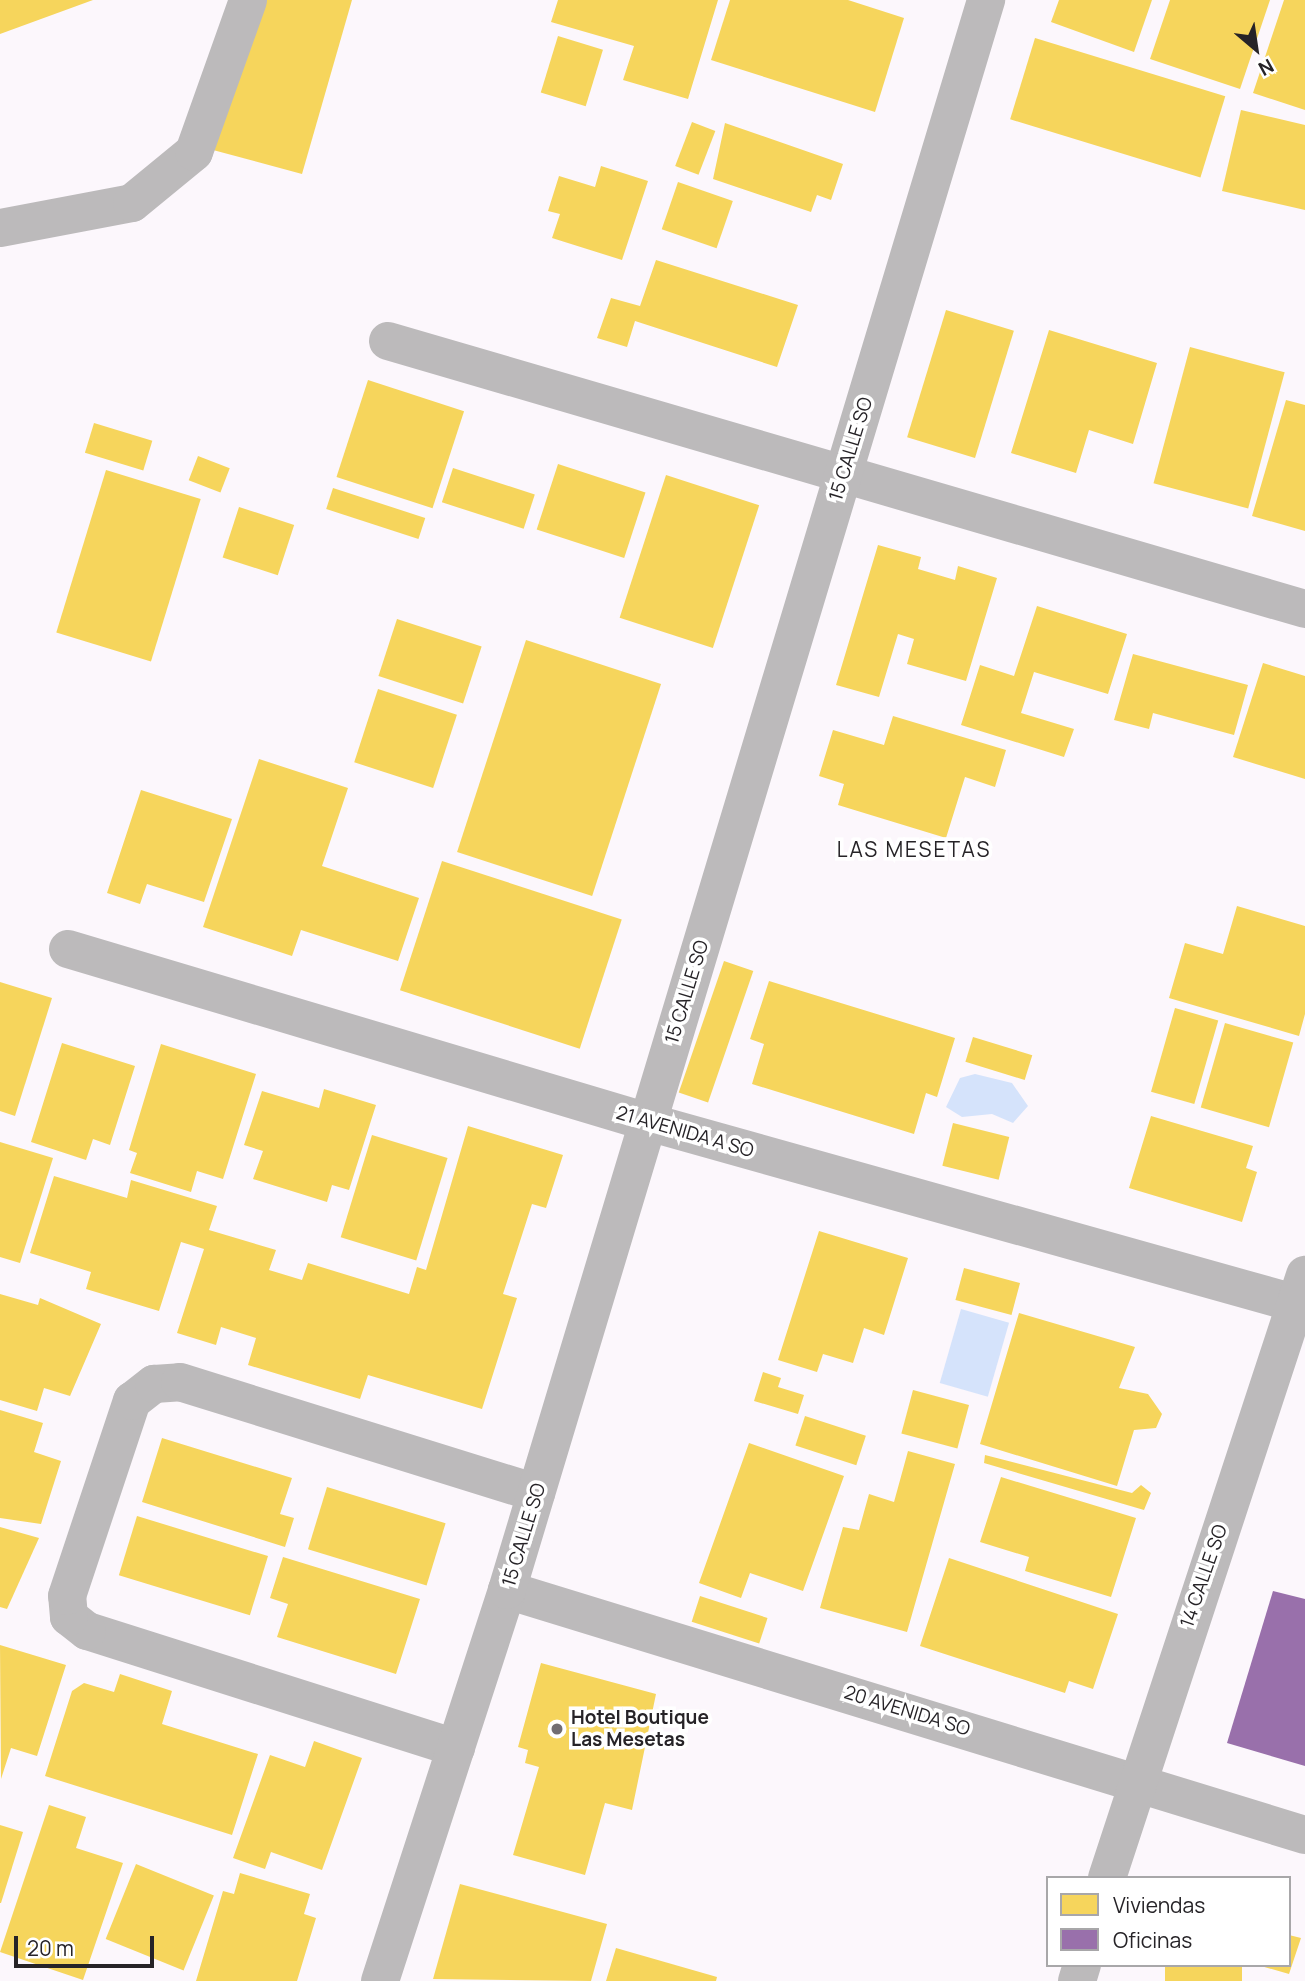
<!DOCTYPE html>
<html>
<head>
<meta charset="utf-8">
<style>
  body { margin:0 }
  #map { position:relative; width:1305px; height:1981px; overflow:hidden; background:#fcf7fc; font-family:Manrope,sans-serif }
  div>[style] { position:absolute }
  .water>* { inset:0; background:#d5e3fb; transform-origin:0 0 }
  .homes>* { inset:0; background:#f6d55c; transform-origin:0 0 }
  .offices>* { inset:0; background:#9970ab }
  .street>* { height:38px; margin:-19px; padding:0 19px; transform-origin:19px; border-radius:19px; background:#bcbabb }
  .dots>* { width:19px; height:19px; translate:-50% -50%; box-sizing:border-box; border:4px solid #fff; border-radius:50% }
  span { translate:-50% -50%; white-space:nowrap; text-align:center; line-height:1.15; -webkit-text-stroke:7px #fff; paint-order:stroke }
  .street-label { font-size:19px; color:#262327 }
  .poi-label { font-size:19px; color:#262327; font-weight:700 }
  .left { translate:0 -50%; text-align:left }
  .neighbourhood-label { font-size:21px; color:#262327; letter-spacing:2px }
  .legend { position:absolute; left:1046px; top:1876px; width:245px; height:91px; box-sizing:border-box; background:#fff; border:2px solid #a8a7a9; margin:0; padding:9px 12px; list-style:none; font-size:21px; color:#262327 }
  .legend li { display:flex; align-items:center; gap:14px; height:35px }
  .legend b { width:35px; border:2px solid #a8a7a9 }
  .north { position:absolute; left:1221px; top:14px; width:70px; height:70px; -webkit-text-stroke:5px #fff; paint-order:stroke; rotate:151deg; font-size:19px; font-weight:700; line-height:28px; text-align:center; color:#262327 }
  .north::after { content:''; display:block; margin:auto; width:24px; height:32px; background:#262327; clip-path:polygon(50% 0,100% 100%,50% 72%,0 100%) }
  .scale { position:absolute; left:14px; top:1936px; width:140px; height:32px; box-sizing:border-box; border:4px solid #262327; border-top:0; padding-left:9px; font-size:21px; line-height:24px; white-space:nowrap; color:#262327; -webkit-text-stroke:5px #fff; paint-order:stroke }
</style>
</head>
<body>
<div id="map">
  <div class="water">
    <i style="clip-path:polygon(975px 1074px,1012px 1083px,1028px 1106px,1013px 1123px,992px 1114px,962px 1117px,946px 1107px,960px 1078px)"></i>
    <i style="left:961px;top:1309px;width:50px;height:77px;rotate:16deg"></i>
  </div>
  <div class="homes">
    <i style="clip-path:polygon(0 0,93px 0,0 34px)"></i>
    <i style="clip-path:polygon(256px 0,352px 0,302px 174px,213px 150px)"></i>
    <i style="clip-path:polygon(558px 0,718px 0,688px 99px,623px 80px,634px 46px,551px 22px)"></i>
    <i style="clip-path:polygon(730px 0,848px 0,904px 18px,875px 112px,711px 60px)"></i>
    <i style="clip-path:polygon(1059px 0,1152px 0,1134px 52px,1051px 22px)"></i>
    <i style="clip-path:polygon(1170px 0,1270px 0,1240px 89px,1150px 59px)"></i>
    <i style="clip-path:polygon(1284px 0,1305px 0,1305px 110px,1253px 93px)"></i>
    <i style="left:558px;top:36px;width:47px;height:59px;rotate:17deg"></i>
    <i style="left:1035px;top:38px;width:199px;height:85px;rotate:17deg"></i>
    <i style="clip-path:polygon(1241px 110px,1305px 125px,1305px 210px,1222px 191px)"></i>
    <i style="left:692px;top:122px;width:25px;height:47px;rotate:21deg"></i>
    <i style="clip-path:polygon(725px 123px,843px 164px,831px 200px,817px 195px,811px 212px,713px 179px)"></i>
    <i style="clip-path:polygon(601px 166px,648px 181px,622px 260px,552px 238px,560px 214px,548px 211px,559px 176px,595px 187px)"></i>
    <i style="left:678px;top:182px;width:58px;height:50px;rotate:19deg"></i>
    <i style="clip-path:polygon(656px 260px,798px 305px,777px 367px,635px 321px,627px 347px,597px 338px,611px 298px,640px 306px)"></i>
    <i style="left:946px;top:310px;width:71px;height:133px;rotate:17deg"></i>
    <i style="clip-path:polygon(1049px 330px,1157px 363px,1133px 444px,1089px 430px,1076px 473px,1011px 453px)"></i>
    <i style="left:1190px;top:347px;width:98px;height:141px;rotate:15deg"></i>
    <i style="left:368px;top:380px;width:101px;height:102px;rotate:18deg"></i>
    <i style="clip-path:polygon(1286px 400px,1305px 405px,1305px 531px,1252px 516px)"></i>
    <i style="left:94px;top:423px;width:61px;height:31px;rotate:17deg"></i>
    <i style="left:198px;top:456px;width:34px;height:26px;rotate:21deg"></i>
    <i style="left:558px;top:464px;width:92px;height:69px;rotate:18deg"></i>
    <i style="left:453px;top:468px;width:86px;height:36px;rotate:18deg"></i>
    <i style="left:106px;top:470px;width:99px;height:170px;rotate:17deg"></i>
    <i style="left:666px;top:475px;width:98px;height:150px;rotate:18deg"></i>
    <i style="left:333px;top:488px;width:97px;height:22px;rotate:18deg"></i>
    <i style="left:239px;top:507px;width:58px;height:53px;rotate:18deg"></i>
    <i style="clip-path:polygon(878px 545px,921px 557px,918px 569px,955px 580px,958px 566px,997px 578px,966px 681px,907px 664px,914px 639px,898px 634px,879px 697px,836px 685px)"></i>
    <i style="clip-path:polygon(1037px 606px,1127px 634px,1108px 694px,1034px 672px,1021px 713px,1074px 729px,1064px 757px,961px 725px,980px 665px,1014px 676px)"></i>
    <i style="left:397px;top:619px;width:89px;height:60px;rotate:18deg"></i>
    <i style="left:526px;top:640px;width:142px;height:223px;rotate:18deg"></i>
    <i style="clip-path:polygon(1133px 654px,1248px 685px,1234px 735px,1153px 713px,1149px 729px,1114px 720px)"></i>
    <i style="clip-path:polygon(1263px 663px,1305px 676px,1305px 779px,1233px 757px)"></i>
    <i style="left:378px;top:689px;width:83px;height:77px;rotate:18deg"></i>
    <i style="clip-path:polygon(893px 716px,1006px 750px,995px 787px,965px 777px,946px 838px,838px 805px,844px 784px,819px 776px,833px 730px,884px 745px)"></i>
    <i style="clip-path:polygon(259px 759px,348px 788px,322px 866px,419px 898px,398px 961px,301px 930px,292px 956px,203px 927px)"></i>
    <i style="clip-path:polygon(141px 790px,232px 819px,204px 902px,147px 884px,140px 904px,107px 893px)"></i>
    <i style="left:442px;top:861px;width:189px;height:136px;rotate:18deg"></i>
    <i style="clip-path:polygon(1237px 906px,1305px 926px,1305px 1014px,1299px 1036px,1169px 998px,1185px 943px,1223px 954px)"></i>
    <i style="left:724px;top:961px;width:31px;height:139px;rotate:19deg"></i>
    <i style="clip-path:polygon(769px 981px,955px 1038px,937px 1097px,926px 1093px,914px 1134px,752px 1084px,764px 1044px,750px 1039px)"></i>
    <i style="clip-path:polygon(0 982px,52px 998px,15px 1116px,0 1111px)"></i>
    <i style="left:1175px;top:1008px;width:45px;height:87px;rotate:16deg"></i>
    <i style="left:1225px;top:1023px;width:71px;height:88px;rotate:16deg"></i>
    <i style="left:973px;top:1037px;width:62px;height:26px;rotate:17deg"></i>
    <i style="clip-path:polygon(62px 1043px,135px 1066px,110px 1145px,93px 1139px,86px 1160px,31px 1142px)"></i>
    <i style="clip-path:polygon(161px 1044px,256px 1074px,223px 1179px,197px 1171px,191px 1192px,130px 1173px,137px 1153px,129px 1150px)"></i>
    <i style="clip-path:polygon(324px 1089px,376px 1105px,349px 1190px,332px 1185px,327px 1202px,253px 1179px,263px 1151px,244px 1145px,262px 1091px,319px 1108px)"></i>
    <i style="clip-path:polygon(1151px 1116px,1253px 1146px,1246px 1168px,1257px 1172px,1242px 1222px,1129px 1188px)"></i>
    <i style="left:953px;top:1123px;width:58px;height:44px;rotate:14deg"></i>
    <i style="clip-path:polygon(468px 1126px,563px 1155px,546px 1208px,532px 1204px,503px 1294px,517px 1298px,482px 1409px,368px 1375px,360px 1399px,248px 1365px,256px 1338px,221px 1327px,216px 1345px,177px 1333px,204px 1249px,181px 1242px,159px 1311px,86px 1289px,91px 1272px,30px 1253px,54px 1176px,127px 1198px,131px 1180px,217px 1206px,209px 1230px,276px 1250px,269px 1270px,302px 1280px,308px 1263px,409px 1294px,417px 1267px,426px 1270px)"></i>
    <i style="left:372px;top:1135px;width:79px;height:107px;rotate:17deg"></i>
    <i style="clip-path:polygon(0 1142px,53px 1158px,20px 1263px,0 1257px)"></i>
    <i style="clip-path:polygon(819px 1231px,908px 1258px,884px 1335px,864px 1328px,853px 1363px,823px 1354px,817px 1372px,778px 1360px)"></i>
    <i style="left:964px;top:1268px;width:58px;height:33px;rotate:15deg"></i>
    <i style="clip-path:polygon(0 1294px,38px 1305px,40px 1298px,101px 1324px,70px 1396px,44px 1388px,37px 1411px,0 1400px)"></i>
    <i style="clip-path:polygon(1019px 1313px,1135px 1347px,1119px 1388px,1148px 1394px,1162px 1414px,1156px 1428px,1134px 1430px,1117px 1486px,980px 1444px)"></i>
    <i style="clip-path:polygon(763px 1372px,781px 1378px,778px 1387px,804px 1395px,798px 1414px,754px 1401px)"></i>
    <i style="left:913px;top:1390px;width:58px;height:45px;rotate:15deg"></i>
    <i style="clip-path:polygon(0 1410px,43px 1423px,34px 1452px,61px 1461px,41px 1524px,0 1518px)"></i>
    <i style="left:805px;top:1416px;width:64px;height:31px;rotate:18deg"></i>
    <i style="clip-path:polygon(162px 1438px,292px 1478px,280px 1514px,294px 1518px,285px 1547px,142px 1502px)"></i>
    <i style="clip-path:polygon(749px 1443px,844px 1476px,803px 1591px,750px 1573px,741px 1598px,699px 1583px)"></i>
    <i style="clip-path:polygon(908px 1451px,955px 1464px,907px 1632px,820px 1608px,843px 1527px,859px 1530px,869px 1494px,894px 1502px)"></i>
    <i style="clip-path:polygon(985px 1455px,1132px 1493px,1141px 1485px,1151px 1493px,1144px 1510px,984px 1463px)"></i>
    <i style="clip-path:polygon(1001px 1477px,1136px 1518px,1111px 1597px,1025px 1571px,1029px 1557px,980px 1542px)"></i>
    <i style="left:327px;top:1487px;width:124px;height:65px;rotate:17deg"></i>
    <i style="left:137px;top:1516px;width:137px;height:62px;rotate:17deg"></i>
    <i style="clip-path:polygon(0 1527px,39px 1538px,7px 1609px,0 1607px)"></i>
    <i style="clip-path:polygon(283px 1557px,420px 1599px,396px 1674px,277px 1637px,288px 1604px,270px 1598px)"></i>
    <i style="clip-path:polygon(949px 1558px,1118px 1614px,1093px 1689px,1069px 1681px,1065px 1693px,920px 1646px)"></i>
    <i style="left:700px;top:1596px;width:71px;height:27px;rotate:18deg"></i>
    <i style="clip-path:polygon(0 1645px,66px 1665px,37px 1756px,11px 1748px,1px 1779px)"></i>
    <i style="clip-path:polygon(541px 1663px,656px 1694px,632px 1810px,605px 1803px,585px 1875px,513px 1855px,539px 1767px,525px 1763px,528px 1750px,518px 1747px)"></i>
    <i style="clip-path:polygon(120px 1674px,172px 1691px,162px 1724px,258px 1754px,232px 1835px,45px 1776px,72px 1691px,84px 1683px,114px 1692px)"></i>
    <i style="clip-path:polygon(314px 1741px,362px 1758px,322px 1870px,271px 1852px,265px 1869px,233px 1858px,270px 1755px,305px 1767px)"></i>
    <i style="clip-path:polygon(49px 1805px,86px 1817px,76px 1848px,123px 1863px,83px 1980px,0 1952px)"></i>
    <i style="clip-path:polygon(0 1825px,23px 1832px,1px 1903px,0 1903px)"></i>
    <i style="left:136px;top:1864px;width:84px;height:81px;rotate:22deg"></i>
    <i style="clip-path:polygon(240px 1873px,310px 1894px,304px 1914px,316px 1918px,297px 1981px,196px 1981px,223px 1891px,234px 1894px)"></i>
    <i style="clip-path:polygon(460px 1884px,607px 1924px,591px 1981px,433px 1979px)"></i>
    <i style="clip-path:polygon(1289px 1935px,1301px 1938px,1289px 1974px,1261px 1966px,1289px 1965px)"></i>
    <i style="clip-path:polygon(616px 1948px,717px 1977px,716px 1981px,606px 1981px)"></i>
    <i style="left:1165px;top:1965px;width:77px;height:17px"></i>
  </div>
  <div class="offices">
    <i style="clip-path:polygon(1273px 1591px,1305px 1599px,1305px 1766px,1227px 1743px)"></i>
  </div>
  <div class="street">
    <i style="left:0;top:228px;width:134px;rotate:-10.7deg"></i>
    <i style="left:132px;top:203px;width:80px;rotate:-39.4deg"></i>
    <i style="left:194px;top:152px;width:161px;rotate:-70.4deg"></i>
    <i style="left:388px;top:341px;width:955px;rotate:16.29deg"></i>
    <i style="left:68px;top:949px;width:605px;rotate:16.61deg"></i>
    <i style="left:648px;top:1122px;width:682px;rotate:15.65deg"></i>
    <i style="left:507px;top:1590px;width:835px;rotate:17.07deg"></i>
    <i style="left:456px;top:1748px;width:387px;rotate:-162.4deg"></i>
    <i style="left:87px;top:1631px;width:23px;rotate:-142deg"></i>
    <i style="left:69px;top:1617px;width:21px;rotate:-95deg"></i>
    <i style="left:67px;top:1596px;width:206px;rotate:-71.6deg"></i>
    <i style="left:132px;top:1401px;width:28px;rotate:-38deg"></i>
    <i style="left:154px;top:1384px;width:26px;rotate:-4deg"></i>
    <i style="left:180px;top:1382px;width:373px;rotate:17.3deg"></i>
    <i style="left:1107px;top:1878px;width:635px;rotate:-71.82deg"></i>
    <i style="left:380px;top:1981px;width:411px;rotate:-72deg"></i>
    <i style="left:507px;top:1590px;width:1661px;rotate:-73.23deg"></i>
    <i style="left:1077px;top:1981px;width:17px;rotate:-73deg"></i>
  </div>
  <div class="dots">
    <i style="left:557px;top:1729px;background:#716d72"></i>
  </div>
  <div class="street-label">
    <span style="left:851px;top:449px;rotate:-73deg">15 CALLE SO</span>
    <span style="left:687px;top:992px;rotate:-73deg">15 CALLE SO</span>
    <span style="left:685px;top:1132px;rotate:16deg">21 AVENIDA A SO</span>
    <span style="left:524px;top:1535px;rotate:-73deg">15 CALLE SO</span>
    <span style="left:1204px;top:1576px;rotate:-71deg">14 CALLE SO</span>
    <span style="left:907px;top:1711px;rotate:17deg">20 AVENIDA SO</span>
  </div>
  <div class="poi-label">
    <span class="left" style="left:571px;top:1729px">Hotel Boutique<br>Las Mesetas</span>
  </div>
  <div class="neighbourhood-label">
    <span style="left:914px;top:849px">LAS MESETAS</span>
  </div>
  <ul class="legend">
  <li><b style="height:19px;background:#f6d55c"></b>Viviendas</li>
  <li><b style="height:19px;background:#9970ab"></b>Oficinas</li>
  </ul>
  <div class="north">N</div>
  <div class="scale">20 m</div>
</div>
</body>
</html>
